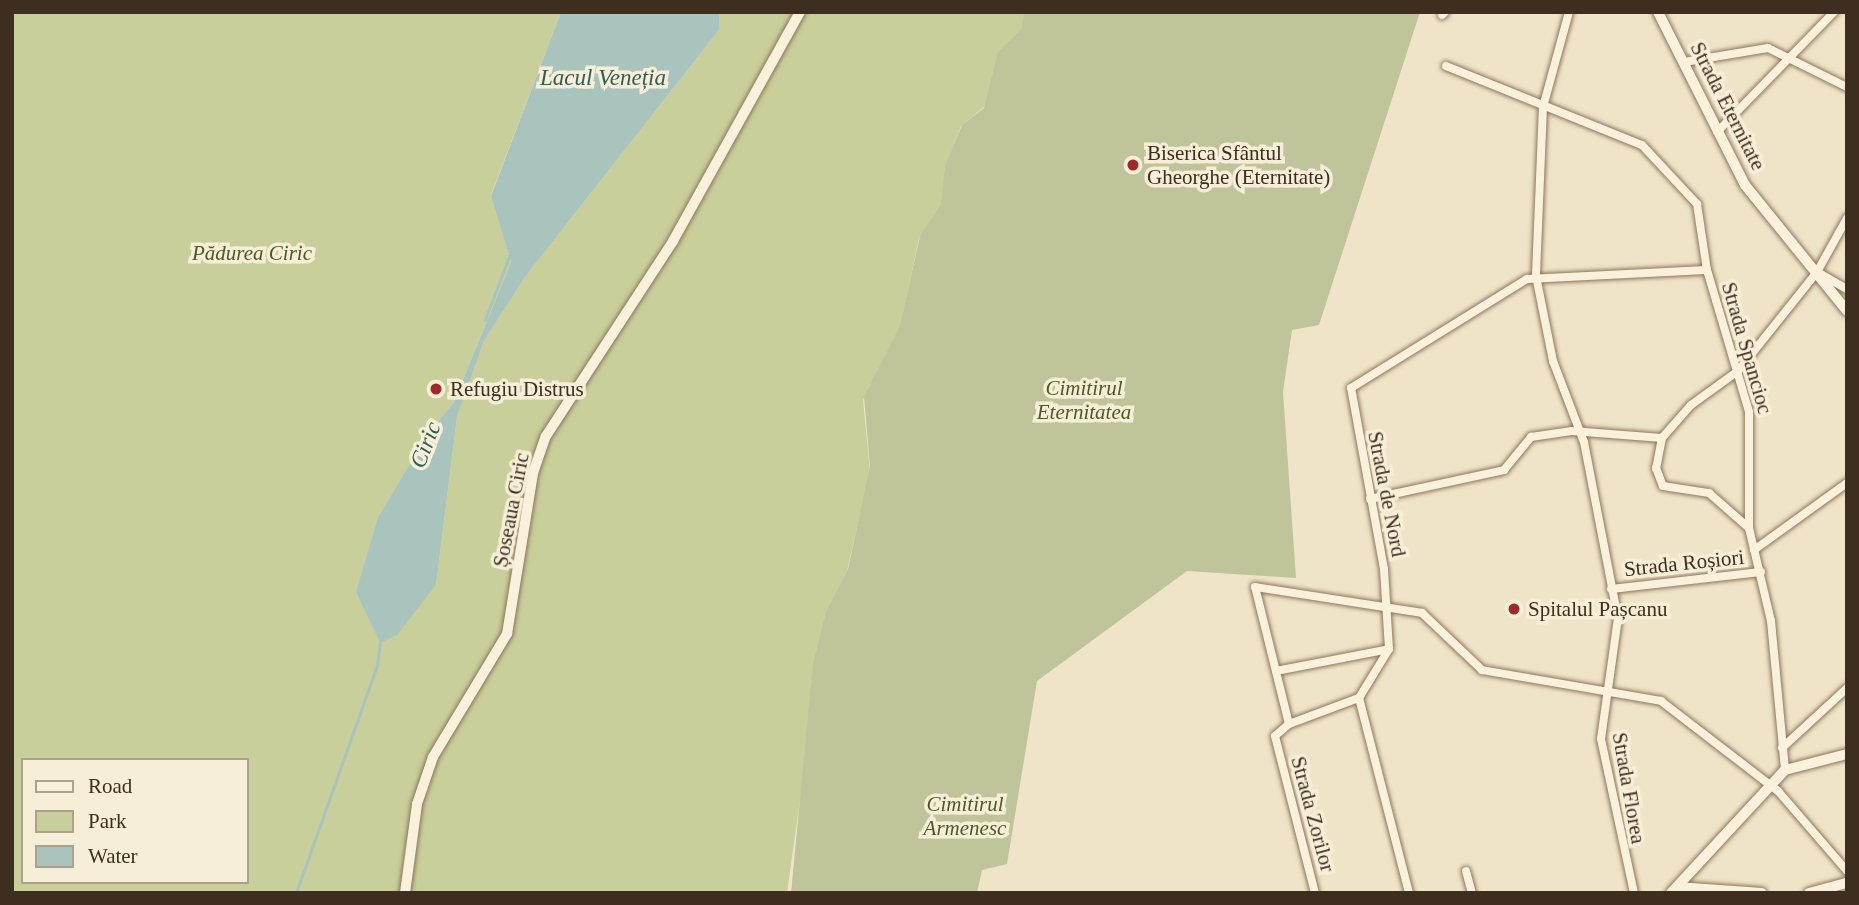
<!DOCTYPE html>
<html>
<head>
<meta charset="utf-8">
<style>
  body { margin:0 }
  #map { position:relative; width:1859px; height:905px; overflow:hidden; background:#f0e4c8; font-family:Georgia,serif }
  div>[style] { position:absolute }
  .green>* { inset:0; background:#c9cf9b }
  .cemetery>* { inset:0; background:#bfc49a }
  .water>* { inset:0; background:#a9c4bc }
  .stream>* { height:2.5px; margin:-1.25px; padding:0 1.25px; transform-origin:1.25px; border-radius:1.25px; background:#a9c4bc }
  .roads { filter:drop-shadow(0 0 2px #8d765c) drop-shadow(0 0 2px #8d765c) }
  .street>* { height:8px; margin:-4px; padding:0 4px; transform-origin:4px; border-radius:4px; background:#faf1dc }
  .secondary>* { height:10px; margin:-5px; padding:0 5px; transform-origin:5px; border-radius:5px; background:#faf1dc }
  .dots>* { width:19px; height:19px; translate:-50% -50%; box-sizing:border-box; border:4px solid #f7eed8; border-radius:50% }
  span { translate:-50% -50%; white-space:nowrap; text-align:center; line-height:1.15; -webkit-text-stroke:7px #f7eed8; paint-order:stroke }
  .street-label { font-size:21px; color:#3d2e20 }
  .poi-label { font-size:21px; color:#3d2e20 }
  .left { translate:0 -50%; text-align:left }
  .park-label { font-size:21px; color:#4d5a26; font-style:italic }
  .water-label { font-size:23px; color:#2f5d5a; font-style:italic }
  .frame { position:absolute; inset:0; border:14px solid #3d2e20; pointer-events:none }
  .legend { position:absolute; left:21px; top:758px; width:228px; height:126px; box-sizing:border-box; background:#f7eed8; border:2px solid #ada18e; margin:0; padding:9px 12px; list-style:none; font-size:21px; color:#3d2e20 }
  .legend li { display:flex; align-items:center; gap:14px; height:35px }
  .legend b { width:35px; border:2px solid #ada18e }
</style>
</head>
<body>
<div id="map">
  <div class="green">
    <i style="clip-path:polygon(evenodd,12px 12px,561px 12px,491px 195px,511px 262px,454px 402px,428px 433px,378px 517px,357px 592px,380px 643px,436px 585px,457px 417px,484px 341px,525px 277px,719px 30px,719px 12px,1025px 12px,1022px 32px,984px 107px,961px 126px,945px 168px,942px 207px,919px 238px,900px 328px,863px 400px,870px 471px,847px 571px,826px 615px,787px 893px,12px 893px,12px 12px,23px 760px,247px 760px,247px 882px,23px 882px,23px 760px)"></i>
  </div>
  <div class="cemetery">
    <i style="clip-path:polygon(1024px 12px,1420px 12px,1319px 325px,1292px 330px,1283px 392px,1296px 578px,1187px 571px,1037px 681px,1007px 864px,982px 870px,977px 893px,791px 893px,813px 664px,826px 612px,848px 569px,870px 467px,864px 397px,900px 326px,920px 236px,941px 204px,945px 166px,962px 125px,984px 108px,998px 52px,1022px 29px)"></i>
  </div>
  <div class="water">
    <i style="clip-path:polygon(561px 12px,719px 12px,719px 30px,525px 277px,484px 341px,457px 417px,436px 585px,397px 635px,380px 643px,356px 592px,378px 517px,428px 433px,454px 402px,511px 262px,491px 196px)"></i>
  </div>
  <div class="stream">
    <i style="left:485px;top:320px;width:71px;rotate:-69.3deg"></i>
    <i style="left:296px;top:893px;width:241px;rotate:-70.4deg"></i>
    <i style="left:377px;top:666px;width:25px;rotate:-83deg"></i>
  </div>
  <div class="roads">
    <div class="street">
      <i style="left:1569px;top:12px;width:98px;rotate:105.3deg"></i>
      <i style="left:1543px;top:107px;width:169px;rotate:92.4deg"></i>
      <i style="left:1536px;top:276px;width:87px;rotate:78.7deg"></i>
      <i style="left:1553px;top:361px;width:87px;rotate:69.1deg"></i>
      <i style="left:1584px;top:442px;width:179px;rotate:79.1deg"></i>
      <i style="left:1618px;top:618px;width:122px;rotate:98deg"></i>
      <i style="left:1601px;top:739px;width:157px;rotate:77.9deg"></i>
      <i style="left:1442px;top:15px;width:4px;rotate:-45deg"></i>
      <i style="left:1684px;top:62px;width:85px;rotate:-9.5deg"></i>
      <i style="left:1768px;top:48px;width:88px;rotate:26.3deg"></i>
      <i style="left:1446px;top:66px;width:211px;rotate:22deg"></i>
      <i style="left:1642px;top:145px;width:81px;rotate:47deg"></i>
      <i style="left:1697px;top:204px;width:67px;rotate:81.4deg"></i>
      <i style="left:1707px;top:270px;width:148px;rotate:73.5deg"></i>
      <i style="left:1749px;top:412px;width:116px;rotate:90deg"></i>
      <i style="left:1749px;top:528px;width:96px;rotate:76.7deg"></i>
      <i style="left:1771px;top:621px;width:150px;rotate:84.6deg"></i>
      <i style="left:1717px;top:132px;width:168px;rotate:-45.7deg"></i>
      <i style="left:1819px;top:273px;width:32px;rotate:30deg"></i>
      <i style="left:1662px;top:438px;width:31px;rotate:101deg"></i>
      <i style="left:1656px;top:468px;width:19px;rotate:69deg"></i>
      <i style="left:1663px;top:486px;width:47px;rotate:8.7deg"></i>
      <i style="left:1709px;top:493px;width:53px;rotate:41.2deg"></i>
      <i style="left:1370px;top:499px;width:137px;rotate:-12.2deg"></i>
      <i style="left:1504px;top:470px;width:43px;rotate:-50.7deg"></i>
      <i style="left:1531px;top:437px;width:41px;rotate:-8.3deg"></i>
      <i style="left:1572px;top:431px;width:90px;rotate:4.4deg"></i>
      <i style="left:1662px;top:438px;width:44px;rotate:-48.7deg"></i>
      <i style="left:1691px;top:405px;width:58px;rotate:-35.9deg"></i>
      <i style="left:1738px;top:371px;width:127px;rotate:-51.4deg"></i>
      <i style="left:1817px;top:272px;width:62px;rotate:-60.9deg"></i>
      <i style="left:1754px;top:550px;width:115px;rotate:-35.8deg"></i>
      <i style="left:1611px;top:589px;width:151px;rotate:-6.5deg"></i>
      <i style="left:1389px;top:649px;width:80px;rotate:-93.6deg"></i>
      <i style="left:1384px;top:569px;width:184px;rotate:-100.3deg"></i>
      <i style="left:1351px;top:388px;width:207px;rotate:-31.8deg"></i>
      <i style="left:1527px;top:279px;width:180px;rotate:-2.9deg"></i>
      <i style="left:1389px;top:649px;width:57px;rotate:121.5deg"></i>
      <i style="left:1359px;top:698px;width:201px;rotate:75.6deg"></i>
      <i style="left:1276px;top:671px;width:115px;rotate:-11deg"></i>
      <i style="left:1289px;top:724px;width:75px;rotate:-20.4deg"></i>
      <i style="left:1782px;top:748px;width:88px;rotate:-42.7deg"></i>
      <i style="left:1466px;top:871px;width:23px;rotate:75deg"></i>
      <i style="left:1315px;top:893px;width:162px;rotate:-104.3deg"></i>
      <i style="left:1275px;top:736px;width:18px;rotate:-41deg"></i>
      <i style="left:1289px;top:724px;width:141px;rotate:-103.9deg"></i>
      <i style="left:1255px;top:587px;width:169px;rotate:8.8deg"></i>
      <i style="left:1422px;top:613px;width:83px;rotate:43.5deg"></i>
      <i style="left:1482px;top:670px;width:182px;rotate:9.8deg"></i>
      <i style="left:1661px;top:701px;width:148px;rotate:37.6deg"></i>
      <i style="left:1778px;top:791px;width:106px;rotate:49.2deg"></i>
    </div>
    <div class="secondary">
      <i style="left:1658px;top:12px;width:194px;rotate:63.3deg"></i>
      <i style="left:1745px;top:185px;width:162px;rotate:51deg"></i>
      <i style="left:1677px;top:887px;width:85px;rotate:4deg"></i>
      <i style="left:405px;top:893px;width:90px;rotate:-82.3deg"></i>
      <i style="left:417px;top:804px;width:50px;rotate:-71.2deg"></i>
      <i style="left:433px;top:757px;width:144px;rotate:-59deg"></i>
      <i style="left:507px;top:634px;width:163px;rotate:-80.8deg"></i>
      <i style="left:533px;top:473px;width:39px;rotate:-71deg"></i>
      <i style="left:546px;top:436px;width:233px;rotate:-56.9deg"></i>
      <i style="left:673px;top:241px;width:262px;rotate:-61deg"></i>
      <i style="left:1671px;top:893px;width:168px;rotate:-47.2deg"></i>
      <i style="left:1785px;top:770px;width:64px;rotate:-14.5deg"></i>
      <i style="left:1809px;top:893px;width:39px;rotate:-15deg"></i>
    </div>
  </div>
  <div class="dots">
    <i style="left:1133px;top:165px;background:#9e2a2b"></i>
    <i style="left:436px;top:389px;background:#9e2a2b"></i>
    <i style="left:1514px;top:609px;background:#9e2a2b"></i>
  </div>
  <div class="street-label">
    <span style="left:1728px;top:106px;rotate:63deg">Strada Eternitate</span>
    <span style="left:1747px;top:348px;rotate:74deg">Strada Spancioc</span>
    <span style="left:1387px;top:494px;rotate:79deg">Strada de Nord</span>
    <span style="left:511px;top:510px;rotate:-79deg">Șoseaua Ciric</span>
    <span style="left:1684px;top:563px;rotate:-6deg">Strada Roșiori</span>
    <span style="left:1629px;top:788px;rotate:80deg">Strada Florea</span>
    <span style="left:1313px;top:814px;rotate:75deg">Strada Zorilor</span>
  </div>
  <div class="poi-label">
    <span class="left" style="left:1147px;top:165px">Biserica Sfântul<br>Gheorghe (Eternitate)</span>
    <span class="left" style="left:450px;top:389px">Refugiu Distrus</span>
    <span class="left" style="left:1528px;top:609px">Spitalul Pașcanu</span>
  </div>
  <div class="park-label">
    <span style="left:252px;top:253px">Pădurea Ciric</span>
    <span style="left:1084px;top:400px">Cimitirul<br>Eternitatea</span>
    <span style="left:965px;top:816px">Cimitirul<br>Armenesc</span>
  </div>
  <div class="water-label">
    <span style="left:603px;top:78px">Lacul Veneția</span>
    <span style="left:426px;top:445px;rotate:-69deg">Ciric</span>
  </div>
  <div class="frame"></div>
  <ul class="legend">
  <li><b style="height:9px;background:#faf1dc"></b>Road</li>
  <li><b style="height:19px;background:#c9cf9b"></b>Park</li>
  <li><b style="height:19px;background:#a9c4bc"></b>Water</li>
  </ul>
</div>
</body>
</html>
